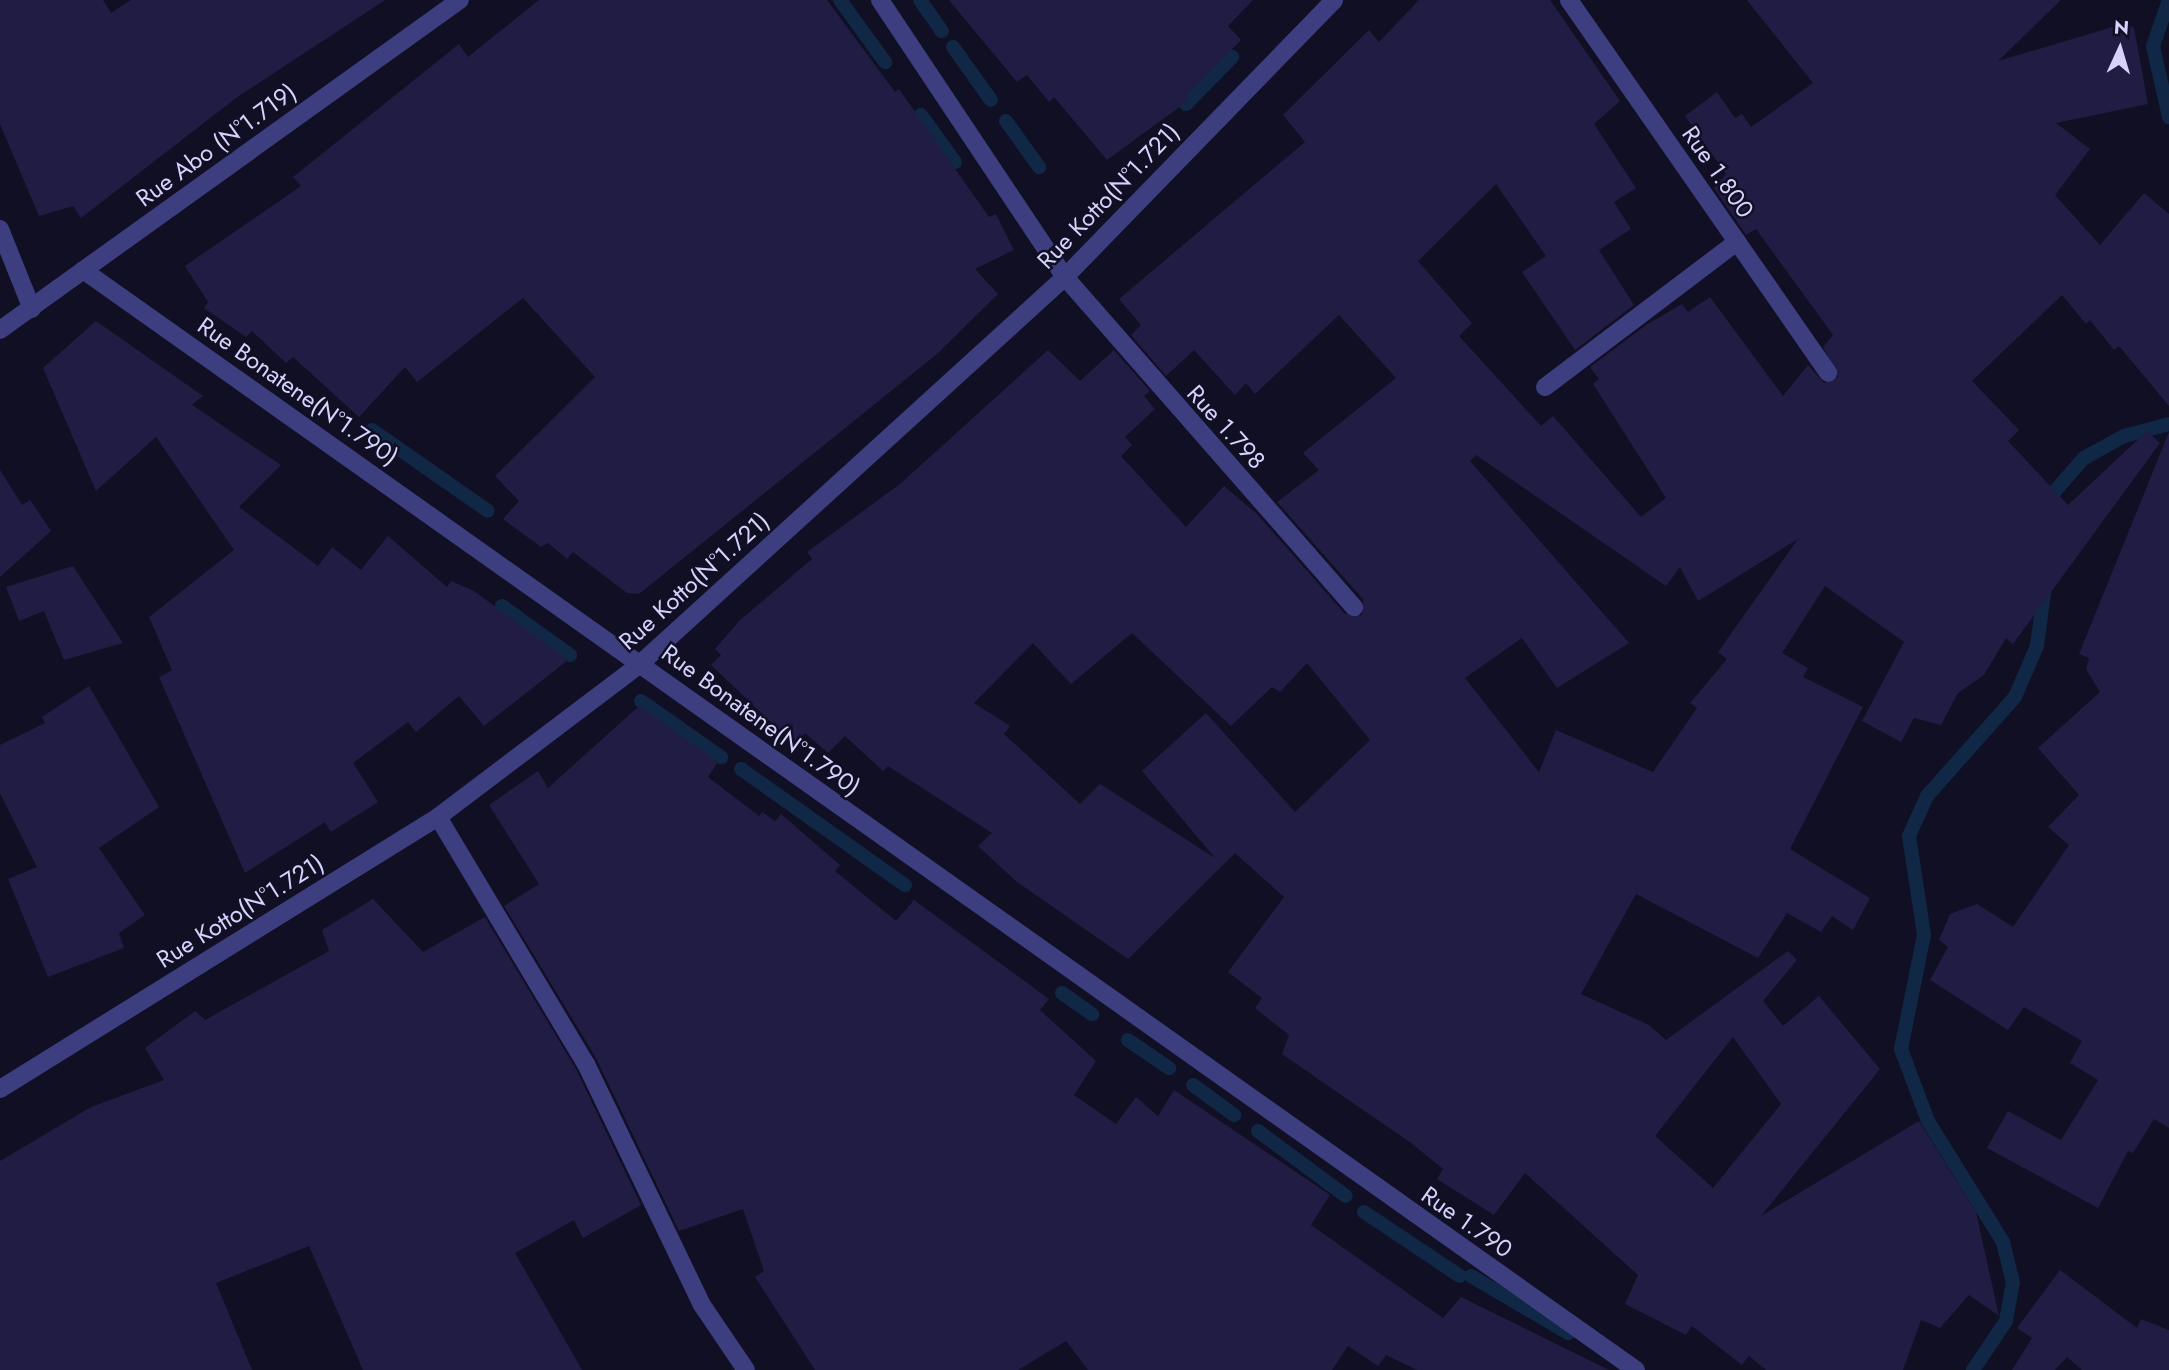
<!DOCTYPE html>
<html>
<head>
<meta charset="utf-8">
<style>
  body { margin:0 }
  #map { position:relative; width:2169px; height:1370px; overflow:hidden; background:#110f23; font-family:Jost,sans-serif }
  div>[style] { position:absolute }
  .stream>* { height:14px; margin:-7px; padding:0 7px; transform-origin:7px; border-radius:7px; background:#102846 }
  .building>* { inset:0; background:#211c43 }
  .minor>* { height:18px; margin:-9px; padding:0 9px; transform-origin:9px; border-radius:9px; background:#3c3e80 }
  span { translate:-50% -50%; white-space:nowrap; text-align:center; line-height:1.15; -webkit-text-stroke:5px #110f23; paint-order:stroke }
  .street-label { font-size:24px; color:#d5d3fd }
  .north { position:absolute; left:2085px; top:14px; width:70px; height:70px; -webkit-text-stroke:5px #110f23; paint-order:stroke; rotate:4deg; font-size:19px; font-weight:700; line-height:28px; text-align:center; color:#d5d3fd }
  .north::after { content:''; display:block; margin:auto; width:24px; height:32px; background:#d5d3fd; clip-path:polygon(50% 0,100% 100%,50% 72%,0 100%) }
</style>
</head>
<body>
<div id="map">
  <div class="stream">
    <i style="left:840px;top:0;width:77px;rotate:54deg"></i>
    <i style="left:920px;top:0;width:38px;rotate:55deg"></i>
    <i style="left:2169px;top:0;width:49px;rotate:109.2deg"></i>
    <i style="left:2153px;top:46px;width:73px;rotate:77.3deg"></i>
    <i style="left:953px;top:47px;width:65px;rotate:54.4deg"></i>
    <i style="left:1186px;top:104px;width:66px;rotate:-45.6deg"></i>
    <i style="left:921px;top:115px;width:58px;rotate:54.1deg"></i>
    <i style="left:1006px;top:121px;width:57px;rotate:54.3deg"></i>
    <i style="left:372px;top:430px;width:141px;rotate:34.9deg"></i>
    <i style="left:2049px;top:509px;width:19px;rotate:-72deg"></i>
    <i style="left:2055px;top:491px;width:44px;rotate:-48.7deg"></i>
    <i style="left:2084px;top:458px;width:46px;rotate:-28.8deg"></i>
    <i style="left:2124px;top:436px;width:47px;rotate:-14.9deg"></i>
    <i style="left:502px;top:606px;width:84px;rotate:35.8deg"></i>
    <i style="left:641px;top:701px;width:98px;rotate:35deg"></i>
    <i style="left:741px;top:769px;width:201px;rotate:35.3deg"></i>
    <i style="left:1062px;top:993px;width:37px;rotate:35deg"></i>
    <i style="left:1128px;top:1040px;width:50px;rotate:34.3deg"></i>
    <i style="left:1193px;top:1085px;width:51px;rotate:36.2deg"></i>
    <i style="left:1258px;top:1131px;width:109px;rotate:36.5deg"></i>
    <i style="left:1364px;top:1212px;width:115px;rotate:33.7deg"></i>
    <i style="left:1471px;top:1276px;width:113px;rotate:30.4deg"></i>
    <i style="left:1973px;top:1370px;width:59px;rotate:-56deg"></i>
    <i style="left:2006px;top:1321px;width:39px;rotate:-80deg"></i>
    <i style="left:2013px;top:1283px;width:42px;rotate:-103.7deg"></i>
    <i style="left:2003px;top:1242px;width:142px;rotate:-121.8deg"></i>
    <i style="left:1928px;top:1121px;width:77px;rotate:-110.6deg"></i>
    <i style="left:1901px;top:1049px;width:116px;rotate:-78.6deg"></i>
    <i style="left:1924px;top:935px;width:100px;rotate:-98.6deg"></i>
    <i style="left:1909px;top:836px;width:44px;rotate:-65.8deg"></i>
    <i style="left:1927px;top:796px;width:132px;rotate:-48.4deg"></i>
    <i style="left:2015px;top:697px;width:56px;rotate:-66.7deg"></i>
    <i style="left:2037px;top:646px;width:62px;rotate:-82.5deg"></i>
  </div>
  <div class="building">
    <i style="clip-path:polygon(0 0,103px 0,111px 13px,131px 0,385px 0,236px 98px,81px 218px,73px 206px,39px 216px,0 124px)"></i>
    <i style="clip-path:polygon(539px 0,827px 0,895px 92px,899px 89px,989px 217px,996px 214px,1014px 250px,975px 269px,998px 294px,937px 354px,639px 594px,627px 593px,573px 552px,567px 559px,548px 543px,541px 547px,503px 519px,519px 501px,495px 476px,595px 377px,523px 298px,417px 382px,405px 367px,359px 417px,293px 357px,286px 363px,252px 331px,246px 337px,204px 308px,208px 302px,185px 266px,301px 186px,293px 177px,459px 44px,468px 57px)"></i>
    <i style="clip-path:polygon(949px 0,1253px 0,1228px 26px,1241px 40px,1186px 96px,1189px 100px,1107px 160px,1054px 97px,1049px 102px,1027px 75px,1017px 82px)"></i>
    <i style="clip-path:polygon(evenodd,1419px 0,1550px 0,1620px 101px,1594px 124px,1636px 188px,1614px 202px,1631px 229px,1599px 250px,1634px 305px,1575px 350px,1522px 272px,1546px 256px,1496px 184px,1418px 261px,1472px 323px,1459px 336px,1541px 426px,1553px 416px,1641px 517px,1666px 498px,1593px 384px,1599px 379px,1590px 367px,1646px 325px,1682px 304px,1688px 312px,1710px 297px,1783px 396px,1808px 365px,1824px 383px,1838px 377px,1823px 347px,1833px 335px,1756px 229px,1746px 235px,1714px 188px,1726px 174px,1685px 116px,1717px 92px,1735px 118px,1742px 114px,1751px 127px,1813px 83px,1747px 0,2061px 0,1998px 61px,2126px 23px,2134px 28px,2148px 104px,2056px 123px,2090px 149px,2055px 195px,2100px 245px,2144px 193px,2169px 214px,2169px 406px,2119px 346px,2114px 350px,2090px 320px,2086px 324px,2062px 295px,1972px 381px,2019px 430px,2008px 441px,2068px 505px,2147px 431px,2160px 443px,2013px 644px,2006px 638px,1984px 675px,1958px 693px,1941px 725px,1914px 718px,1901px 742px,1862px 721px,1904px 642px,1825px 586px,1782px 653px,1808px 668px,1803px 677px,1863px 707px,1790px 849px,1870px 898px,1853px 930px,1832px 916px,1821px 932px,1787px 913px,1758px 958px,1636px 894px,1581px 994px,1649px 1025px,1666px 1040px,1788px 951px,1797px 960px,1763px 1001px,1783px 1026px,1819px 996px,1880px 1069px,1761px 1216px,1919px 1121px,1976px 1212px,1999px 1316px,1969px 1295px,1940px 1328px,1921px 1320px,1903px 1370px,1766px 1370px,1749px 1356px,1742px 1365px,1692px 1326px,1686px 1335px,1625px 1304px,1638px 1275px,1525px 1173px,1494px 1215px,1437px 1179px,1443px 1169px,1411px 1143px,1282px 1054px,1289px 1035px,1255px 1008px,1262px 998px,1228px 972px,1284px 897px,1235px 853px,1128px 959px,1017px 882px,978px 846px,992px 833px,888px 766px,883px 771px,845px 736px,828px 753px,805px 733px,794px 744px,711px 665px,721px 655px,715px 649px,739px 621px,812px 559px,807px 552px,900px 484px,1048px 350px,1080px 381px,1114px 350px,1150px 391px,1144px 396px,1155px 409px,1125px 437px,1132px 445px,1121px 456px,1186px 527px,1224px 486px,1257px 514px,1345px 614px,1362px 615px,1363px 599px,1277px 502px,1319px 470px,1303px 453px,1396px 378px,1339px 315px,1255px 394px,1246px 383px,1235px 395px,1194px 350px,1166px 376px,1131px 335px,1141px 325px,1119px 299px,1305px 142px,1283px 115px,1369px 30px,1379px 42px,1419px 0,1476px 455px,1666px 586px,1680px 567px,1698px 601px,1798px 539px,1718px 652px,1727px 659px,1690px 703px,1697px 708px,1653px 772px,1556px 730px,1539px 772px,1465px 678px,1522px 638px,1557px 688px,1629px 643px,1470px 461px,1476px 455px,1419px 0,1132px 633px,1231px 726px,1272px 687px,1280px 692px,1307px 663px,1370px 740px,1295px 812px,1206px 713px,1142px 771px,1215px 858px,1100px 784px,1080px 804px,1004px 734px,1010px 726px,974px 703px,1033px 643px,1071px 684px,1132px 633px,1419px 0,1733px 1037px,1781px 1104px,1713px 1188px,1655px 1136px,1733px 1037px)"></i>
    <i style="clip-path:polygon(96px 321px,203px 396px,192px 405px,281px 465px,239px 507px,318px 566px,332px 547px,361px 570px,388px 536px,447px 587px,451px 581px,474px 591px,568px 660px,484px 726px,459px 696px,416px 732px,408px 722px,353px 763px,378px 802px,331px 832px,325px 822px,245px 873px,159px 677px,172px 670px,149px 617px,234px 550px,156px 437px,96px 491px,43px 368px)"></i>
    <i style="clip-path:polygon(2169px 432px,2169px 1128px,2154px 1119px,2133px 1153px,2128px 1151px,2098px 1208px,1987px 1148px,2008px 1111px,2061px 1140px,2098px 1080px,2070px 1063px,2082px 1041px,2024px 1007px,2008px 1030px,1930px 980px,1948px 947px,1939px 940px,1950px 914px,1977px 904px,2013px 927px,2069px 845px,2048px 827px,2079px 795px,2038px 748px,2100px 692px,2086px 669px,2089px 658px,2079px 654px)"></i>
    <i style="clip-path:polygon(0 470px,22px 505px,30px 500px,51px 531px,0 577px)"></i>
    <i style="clip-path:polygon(73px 566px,123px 643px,64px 660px,44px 611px,19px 621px,6px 587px)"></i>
    <i style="clip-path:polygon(89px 686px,159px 807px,99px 848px,145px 915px,119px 933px,124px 948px,48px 977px,8px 879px,37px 867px,0 793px,0 745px,45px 723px,42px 717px)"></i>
    <i style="clip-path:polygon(639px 706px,718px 762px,708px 777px,759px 816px,762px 812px,775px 821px,781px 814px,840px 865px,835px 871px,896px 921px,914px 900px,1049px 999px,1040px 1010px,1096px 1061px,1074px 1095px,1116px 1124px,1136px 1097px,1158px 1116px,1174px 1090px,1330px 1195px,1311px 1225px,1443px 1318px,1461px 1297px,1609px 1370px,1417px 1370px,1386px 1355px,1378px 1366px,1348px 1346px,1332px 1370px,1088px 1370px,1066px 1341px,1018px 1370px,815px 1370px,755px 1277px,764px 1271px,743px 1209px,679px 1231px,596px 1058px,504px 906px,539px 884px,489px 805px,538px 771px,548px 788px)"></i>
    <i style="clip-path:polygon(373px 899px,423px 952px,485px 917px,576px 1069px,641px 1205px,583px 1238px,574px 1220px,515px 1253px,582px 1370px,363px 1370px,309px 1246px,216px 1283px,252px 1370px,0 1370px,0 1161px,91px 1107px,164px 1080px,145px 1048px,195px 1011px,205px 1020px,329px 951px,322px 930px)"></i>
    <i style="clip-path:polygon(2060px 1270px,2137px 1328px,2141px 1319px,2169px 1330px,2169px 1370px,2082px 1370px,2067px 1357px,2055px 1370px,2012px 1370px,2032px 1338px,2017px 1328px)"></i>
  </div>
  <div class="minor">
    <i style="left:880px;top:0;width:333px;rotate:56.3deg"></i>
    <i style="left:1065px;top:277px;width:439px;rotate:48.8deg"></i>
    <i style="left:1569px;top:0;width:454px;rotate:55.2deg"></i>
    <i style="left:0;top:229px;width:86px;rotate:68.2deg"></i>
    <i style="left:83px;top:270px;width:1903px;rotate:35.31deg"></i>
    <i style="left:0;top:330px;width:566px;rotate:-35.66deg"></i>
    <i style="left:1545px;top:387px;width:241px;rotate:-37.1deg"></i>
    <i style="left:438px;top:817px;width:288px;rotate:59.1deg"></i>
    <i style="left:586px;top:1064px;width:267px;rotate:64.3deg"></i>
    <i style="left:702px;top:1305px;width:78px;rotate:55.9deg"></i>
    <i style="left:0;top:1089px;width:516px;rotate:-31.84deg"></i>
    <i style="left:438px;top:817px;width:253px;rotate:-37.1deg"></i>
    <i style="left:640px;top:664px;width:575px;rotate:-42.32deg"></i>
    <i style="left:1065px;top:277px;width:386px;rotate:-45.8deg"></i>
  </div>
  <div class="street-label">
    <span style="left:216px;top:145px;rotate:-36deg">Rue Abo (N°1.719)</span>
    <span style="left:1718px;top:172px;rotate:55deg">Rue 1.800</span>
    <span style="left:1108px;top:196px;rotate:-46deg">Rue Kotto(N°1.721)</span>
    <span style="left:298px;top:391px;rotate:35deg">Rue Bonatene(N°1.790)</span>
    <span style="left:1226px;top:427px;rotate:48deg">Rue 1.798</span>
    <span style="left:694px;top:581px;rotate:-42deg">Rue Kotto(N°1.721)</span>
    <span style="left:761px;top:720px;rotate:36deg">Rue Bonatene(N°1.790)</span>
    <span style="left:240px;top:911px;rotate:-32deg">Rue Kotto(N°1.721)</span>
    <span style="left:1467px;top:1222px;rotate:35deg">Rue 1.790</span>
  </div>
  <div class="north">N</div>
</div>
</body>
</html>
